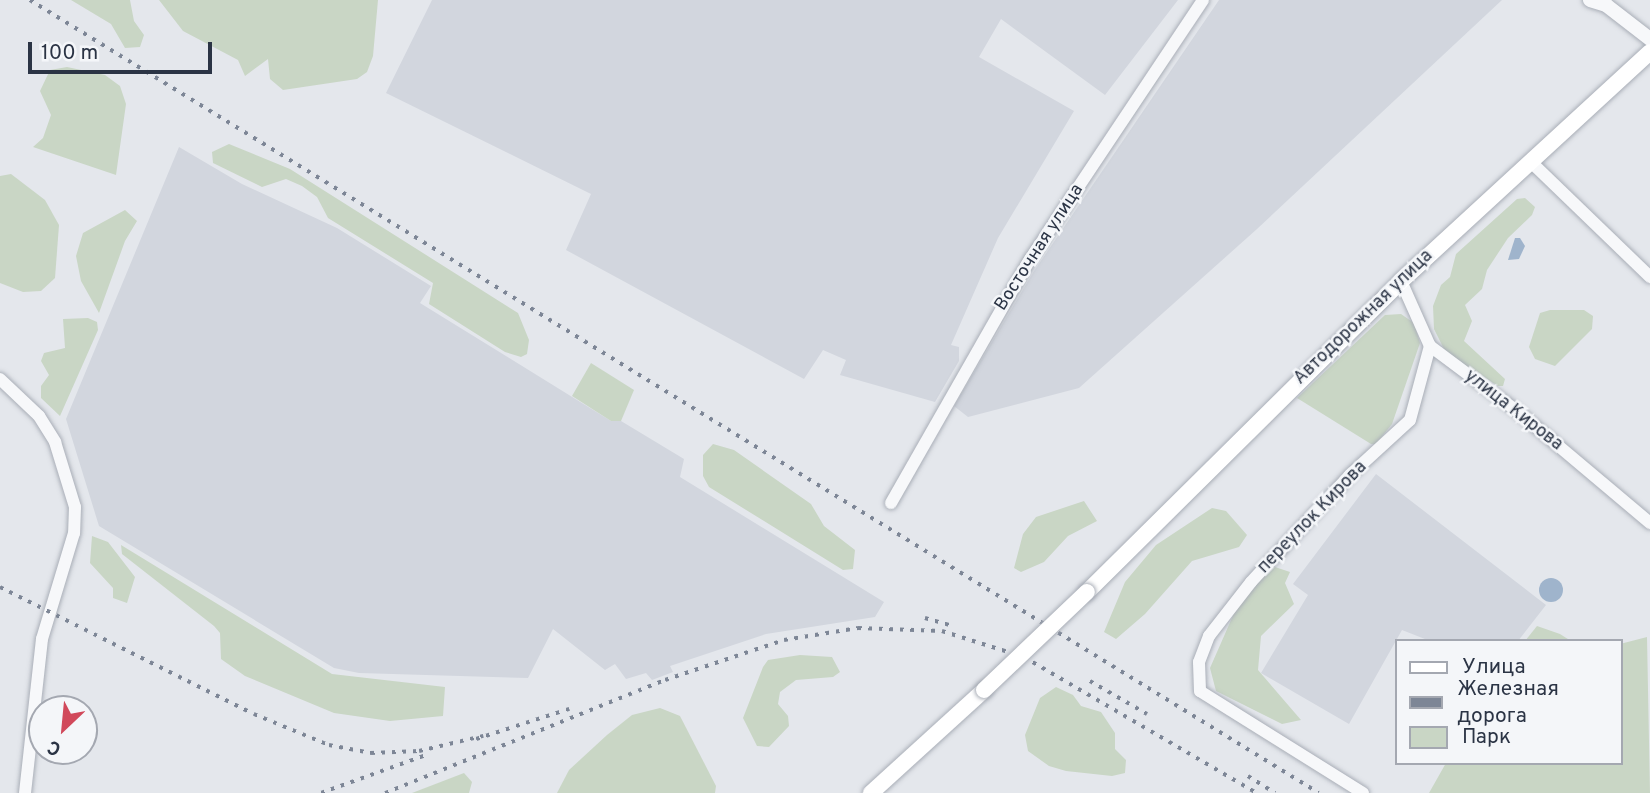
<!DOCTYPE html>
<html>
<head>
<meta charset="utf-8">
<style>
  body { margin:0 }
  #map { position:relative; width:1650px; height:793px; overflow:hidden; background:#e4e7ec; font-family:Overpass,sans-serif }
  div>[style] { position:absolute }
  .built>* { inset:0; background:#d2d6de }
  .green>* { inset:0; background:#c9d6c5 }
  .water>* { inset:0; background:#9fb4cc }
  .round { border-radius:50% }
  .roads { filter:drop-shadow(0 0 2px #a9aeb7) drop-shadow(0 0 2px #a9aeb7) }
  .minor>* { height:12px; margin:-6px; padding:0 6px; transform-origin:6px; border-radius:6px; background:#f7f8fa }
  .tertiary>* { height:14px; margin:-7px; padding:0 7px; transform-origin:7px; border-radius:7px; background:#f7f8fa }
  .secondary>* { height:16px; margin:-8px; padding:0 8px; transform-origin:8px; border-radius:8px; background:#fff }
  .rail>* { height:3.5px; margin-top:-1.75px; transform-origin:0; background:repeating-linear-gradient(90deg,#7d8696 0 3.5px,transparent 0 10.5px) }
  .bridges { filter:drop-shadow(0 0 2px #a9aeb7) drop-shadow(0 0 2px #a9aeb7) }
  .secondary-bridge>* { height:16px; margin:-8px; padding:0 8px; transform-origin:8px; border-radius:8px; background:#fff }
  span { translate:-50% -50%; white-space:nowrap; text-align:center; line-height:1.15; -webkit-text-stroke:5px #f4f6f9; paint-order:stroke }
  .street-label { font-size:18px; color:#2b3445 }
  .legend { position:absolute; left:1395px; top:639px; width:228px; height:126px; box-sizing:border-box; background:#f4f6f9; border:2px solid #a4a8b1; margin:0; padding:9px 12px; list-style:none; font-size:21px; color:#2b3445 }
  .legend li { display:flex; align-items:center; gap:14px; height:35px }
  .legend b { width:35px; border:2px solid #a4a8b1 }
  .north { position:absolute; left:28px; top:695px; width:70px; height:70px; box-sizing:border-box; background:#f4f6f9; border:2px solid #a4a8b1; border-radius:50%; rotate:206deg; font-size:19px; font-weight:700; line-height:28px; text-align:center; color:#2b3445 }
  .north::after { content:''; display:block; margin:auto; width:24px; height:32px; background:#d1495b; clip-path:polygon(50% 0,100% 100%,50% 72%,0 100%) }
  .scale { position:absolute; left:28px; top:42px; width:184px; height:32px; box-sizing:border-box; border:4px solid #2b3445; border-top:0; padding-left:9px; font-size:21px; line-height:24px; white-space:nowrap; color:#2b3445; -webkit-text-stroke:5px #f4f6f9; paint-order:stroke }
</style>
</head>
<body>
<div id="map">
  <div class="built">
    <i style="clip-path:polygon(432px 0,1178px 0,1105px 95px,1001px 19px,979px 57px,1074px 111px,998px 238px,951px 345px,959px 347px,959px 361px,935px 402px,840px 375px,846px 360px,823px 350px,804px 379px,566px 250px,591px 194px,386px 93px)"></i>
    <i style="clip-path:polygon(1219px 0,1502px 0,1257px 229px,1079px 388px,968px 417px,954px 406px,1034px 271px)"></i>
    <i style="clip-path:polygon(179px 147px,242px 184px,337px 228px,431px 286px,420px 303px,611px 421px,621px 421px,684px 459px,680px 477px,884px 602px,875px 617px,766px 634px,670px 666px,673px 672px,652px 680px,646px 673px,626px 679px,615px 664px,605px 670px,553px 629px,528px 678px,359px 673px,334px 668px,99px 526px,66px 419px)"></i>
    <i style="clip-path:polygon(1376px 474px,1546px 605px,1518px 641px,1430px 641px,1402px 630px,1349px 724px,1261px 673px,1308px 595px,1293px 584px)"></i>
  </div>
  <div class="green">
    <i style="clip-path:polygon(71px 0,130px 0,134px 21px,144px 35px,140px 47px,125px 48px,111px 24px)"></i>
    <i style="clip-path:polygon(159px 0,378px 0,373px 56px,367px 72px,357px 79px,283px 90px,270px 79px,268px 59px,245px 76px,238px 60px,183px 31px)"></i>
    <i style="clip-path:polygon(67px 67px,105px 75px,120px 86px,126px 104px,116px 175px,33px 147px,43px 138px,51px 115px,40px 91px,50px 70px)"></i>
    <i style="clip-path:polygon(229px 144px,290px 169px,518px 313px,529px 340px,527px 354px,521px 357px,505px 352px,429px 304px,433px 283px,328px 218px,317px 197px,302px 186px,286px 179px,262px 187px,213px 163px,212px 152px)"></i>
    <i style="clip-path:polygon(11px 174px,45px 200px,59px 225px,55px 278px,41px 291px,23px 292px,0 283px,0 176px)"></i>
    <i style="clip-path:polygon(1525px 198px,1535px 207px,1532px 215px,1508px 238px,1487px 270px,1482px 289px,1465px 305px,1472px 321px,1464px 341px,1505px 379px,1503px 386px,1498px 386px,1446px 353px,1434px 329px,1433px 306px,1441px 285px,1450px 277px,1456px 254px,1517px 199px)"></i>
    <i style="clip-path:polygon(125px 210px,137px 221px,125px 241px,99px 313px,81px 281px,76px 256px,83px 233px)"></i>
    <i style="clip-path:polygon(1550px 310px,1584px 310px,1593px 316px,1592px 329px,1555px 366px,1535px 359px,1529px 347px,1540px 313px)"></i>
    <i style="clip-path:polygon(1401px 314px,1414px 323px,1420px 343px,1392px 424px,1376px 444px,1371px 444px,1297px 398px,1385px 315px)"></i>
    <i style="clip-path:polygon(88px 318px,97px 322px,98px 330px,60px 416px,41px 398px,41px 386px,49px 375px,41px 361px,44px 353px,65px 348px,63px 319px)"></i>
    <i style="clip-path:polygon(591px 363px,634px 390px,621px 421px,611px 421px,572px 396px)"></i>
    <i style="clip-path:polygon(713px 444px,734px 450px,811px 504px,824px 526px,855px 550px,853px 569px,843px 570px,709px 487px,703px 476px,703px 455px)"></i>
    <i style="clip-path:polygon(1084px 501px,1097px 521px,1068px 536px,1044px 562px,1021px 572px,1014px 568px,1023px 534px,1036px 517px)"></i>
    <i style="clip-path:polygon(1212px 508px,1226px 511px,1247px 535px,1239px 547px,1192px 561px,1145px 614px,1116px 639px,1104px 632px,1125px 582px,1156px 545px)"></i>
    <i style="clip-path:polygon(92px 536px,108px 542px,135px 577px,127px 603px,113px 598px,113px 588px,90px 563px)"></i>
    <i style="clip-path:polygon(121px 545px,332px 674px,445px 687px,443px 716px,390px 721px,334px 713px,245px 676px,221px 659px,220px 633px,214px 626px,122px 554px)"></i>
    <i style="clip-path:polygon(1272px 566px,1290px 572px,1285px 583px,1294px 604px,1261px 636px,1258px 670px,1301px 720px,1282px 724px,1216px 691px,1210px 668px,1239px 602px)"></i>
    <i style="clip-path:polygon(1537px 626px,1560px 634px,1571px 641px,1525px 641px)"></i>
    <i style="clip-path:polygon(1647px 637px,1650px 793px,1429px 793px,1446px 763px,1620px 763px,1620px 644px)"></i>
    <i style="clip-path:polygon(800px 655px,832px 657px,840px 672px,833px 677px,796px 680px,780px 692px,778px 704px,788px 716px,789px 726px,769px 747px,757px 746px,743px 718px,763px 667px,768px 660px)"></i>
    <i style="clip-path:polygon(1056px 687px,1073px 695px,1081px 706px,1101px 712px,1115px 733px,1115px 749px,1126px 760px,1125px 773px,1112px 776px,1066px 771px,1049px 766px,1028px 751px,1025px 735px,1040px 698px)"></i>
    <i style="clip-path:polygon(660px 708px,680px 716px,716px 786px,715px 793px,557px 793px,569px 770px,607px 735px,632px 715px)"></i>
    <i style="clip-path:polygon(464px 773px,472px 782px,469px 793px,412px 793px)"></i>
  </div>
  <div class="water">
    <i style="clip-path:polygon(1515px 238px,1520px 238px,1525px 246px,1519px 259px,1508px 260px)"></i>
    <i class="round" style="left:1539px;top:578px;width:24px;height:24px"></i>
  </div>
  <div class="roads">
    <div class="minor">
      <i style="left:1530px;top:161px;width:167px;rotate:44deg"></i>
      <i style="left:1401px;top:281px;width:71px;rotate:66deg"></i>
      <i style="left:1430px;top:346px;width:109px;rotate:36.8deg"></i>
      <i style="left:1517px;top:411px;width:174px;rotate:40.1deg"></i>
      <i style="left:0;top:379px;width:54px;rotate:43.5deg"></i>
      <i style="left:39px;top:416px;width:31px;rotate:58deg"></i>
      <i style="left:55px;top:442px;width:68px;rotate:72.9deg"></i>
      <i style="left:75px;top:507px;width:26px;rotate:92deg"></i>
      <i style="left:74px;top:533px;width:111px;rotate:106.8deg"></i>
      <i style="left:42px;top:639px;width:155px;rotate:96.3deg"></i>
      <i style="left:891px;top:503px;width:282px;rotate:-60.3deg"></i>
      <i style="left:1031px;top:258px;width:310px;rotate:-56.3deg"></i>
      <i style="left:1363px;top:793px;width:192px;rotate:-148deg"></i>
      <i style="left:1200px;top:691px;width:29px;rotate:-92deg"></i>
      <i style="left:1199px;top:662px;width:28px;rotate:-69deg"></i>
      <i style="left:1209px;top:636px;width:68px;rotate:-52.1deg"></i>
      <i style="left:1251px;top:582px;width:146px;rotate:-47.2deg"></i>
      <i style="left:1350px;top:475px;width:81px;rotate:-42.5deg"></i>
      <i style="left:1410px;top:420px;width:77px;rotate:-74.9deg"></i>
    </div>
    <div class="tertiary">
      <i style="left:1590px;top:0;width:17px;rotate:17deg"></i>
      <i style="left:1606px;top:5px;width:56px;rotate:37.7deg"></i>
    </div>
    <div class="secondary">
      <i style="left:1087px;top:592px;width:442px;rotate:-44.7deg"></i>
      <i style="left:1401px;top:281px;width:338px;rotate:-42.6deg"></i>
      <i style="left:871px;top:793px;width:153px;rotate:-42.3deg"></i>
    </div>
  </div>
  <div class="rail">
    <i style="left:30px;top:0;width:1513px;rotate:31.6deg"></i>
    <i style="left:0;top:587px;width:284px;rotate:26.6deg"></i>
    <i style="left:254px;top:714px;width:81px;rotate:22.5deg"></i>
    <i style="left:329px;top:745px;width:43px;rotate:10.8deg"></i>
    <i style="left:371px;top:753px;width:48px;rotate:-2.4deg"></i>
    <i style="left:419px;top:751px;width:66px;rotate:-13.2deg"></i>
    <i style="left:925px;top:618px;width:26px;rotate:16deg"></i>
    <i style="left:1090px;top:681px;width:66px;rotate:30.1deg"></i>
    <i style="left:476px;top:739px;width:98px;rotate:-17.9deg"></i>
    <i style="left:1248px;top:776px;width:32px;rotate:32deg"></i>
    <i style="left:321px;top:793px;width:109px;rotate:-19.9deg"></i>
    <i style="left:385px;top:793px;width:302px;rotate:-22deg"></i>
    <i style="left:665px;top:680px;width:126px;rotate:-18.6deg"></i>
    <i style="left:784px;top:640px;width:75px;rotate:-9.2deg"></i>
    <i style="left:858px;top:628px;width:84px;rotate:2deg"></i>
    <i style="left:942px;top:631px;width:86px;rotate:17.6deg"></i>
    <i style="left:1024px;top:657px;width:270px;rotate:30.3deg"></i>
  </div>
  <div class="bridges">
    <div class="secondary-bridge">
      <i style="left:984px;top:690px;width:142px;rotate:-43.6deg"></i>
    </div>
  </div>
  <div class="street-label">
    <span style="left:1040px;top:248px;rotate:-57deg">Восточная улица</span>
    <span style="left:1364px;top:318px;rotate:-44deg">Автодорожная улица</span>
    <span style="left:1513px;top:411px;rotate:38deg">улица Кирова</span>
    <span style="left:1313px;top:518px;rotate:-46deg">переулок Кирова</span>
  </div>
  <ul class="legend">
  <li><b style="height:9px;background:#fff"></b>Улица</li>
  <li><b style="height:9px;background:#7d8696"></b>Железная дорога</li>
  <li><b style="height:19px;background:#c9d6c5"></b>Парк</li>
  </ul>
  <div class="north">С</div>
  <div class="scale">100 m</div>
</div>
</body>
</html>
